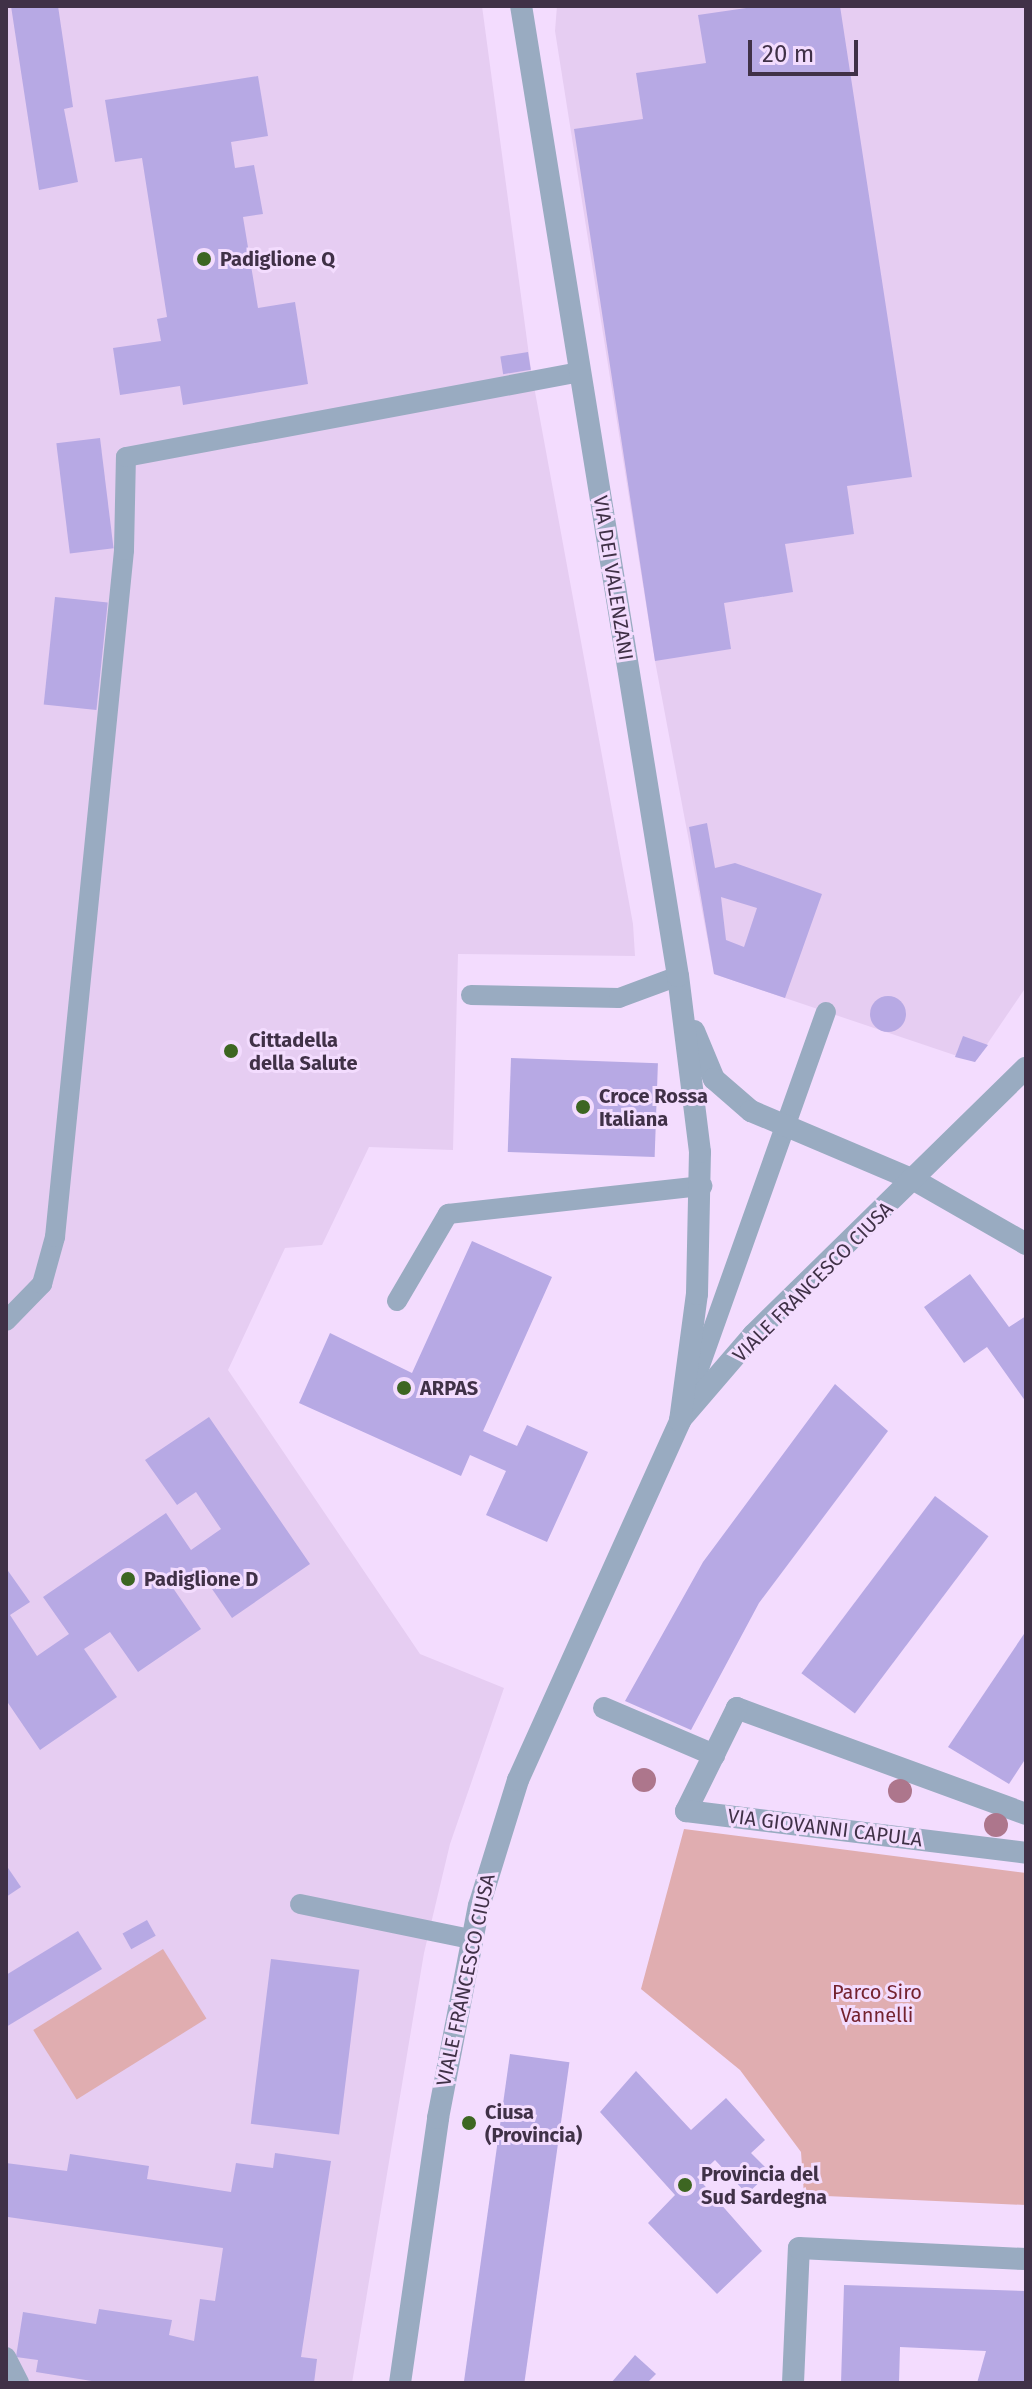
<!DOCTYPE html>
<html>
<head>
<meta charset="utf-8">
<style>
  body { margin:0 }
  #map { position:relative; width:1032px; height:2389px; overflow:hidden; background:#f3dcfe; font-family:"Fira Sans",sans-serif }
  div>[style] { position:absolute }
  .built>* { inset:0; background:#e6cdf2 }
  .green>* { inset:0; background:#e0adb0; transform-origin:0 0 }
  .building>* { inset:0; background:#b7a9e4; transform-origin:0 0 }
  .round { border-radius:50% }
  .service>* { height:20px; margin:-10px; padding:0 10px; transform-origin:10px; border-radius:10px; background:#99abc1 }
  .pedestrian>* { height:22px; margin:-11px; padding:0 11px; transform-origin:11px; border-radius:11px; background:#99abc1 }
  .minor>* { height:22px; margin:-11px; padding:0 11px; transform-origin:11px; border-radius:11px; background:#99abc1 }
  .tertiary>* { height:22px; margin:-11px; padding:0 11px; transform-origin:11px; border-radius:11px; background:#99abc1 }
  .trees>* { width:24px; height:24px; margin:-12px; border-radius:50%; background:#ad768c }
  .dots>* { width:22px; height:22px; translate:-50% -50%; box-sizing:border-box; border:4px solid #f3dcfe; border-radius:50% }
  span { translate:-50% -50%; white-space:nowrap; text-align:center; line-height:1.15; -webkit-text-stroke:6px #f3dcfe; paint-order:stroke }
  .poi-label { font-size:20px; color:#403147; font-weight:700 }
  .left { translate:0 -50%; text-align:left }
  .street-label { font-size:20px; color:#403147 }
  .park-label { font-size:20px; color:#74222f }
  .frame { position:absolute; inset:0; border:8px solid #403147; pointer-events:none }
  .scale { position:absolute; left:748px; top:40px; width:110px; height:36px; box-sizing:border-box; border:4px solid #403147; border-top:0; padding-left:10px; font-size:24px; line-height:28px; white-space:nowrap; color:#403147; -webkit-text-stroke:6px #f3dcfe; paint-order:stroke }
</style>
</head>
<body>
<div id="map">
  <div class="built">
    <i style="clip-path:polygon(6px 6px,482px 6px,531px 370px,633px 924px,635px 956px,458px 954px,453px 1150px,369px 1147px,322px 1245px,285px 1248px,228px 1370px,420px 1654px,504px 1688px,450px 1844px,424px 1953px,352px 2383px,6px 2383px)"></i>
    <i style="clip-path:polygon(557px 6px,1026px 6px,1026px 987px,975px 1062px,714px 974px,655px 661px,555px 31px)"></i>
  </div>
  <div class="green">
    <i style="clip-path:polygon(684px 1829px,1026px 1873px,1026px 2205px,804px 2195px,801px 2152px,740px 2070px,641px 1989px)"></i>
    <i style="left:163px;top:1949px;width:82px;height:153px;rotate:58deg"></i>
  </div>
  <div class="building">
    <i style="clip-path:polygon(11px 6px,58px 6px,73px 107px,64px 109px,78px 182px,39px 190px)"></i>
    <i style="clip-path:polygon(760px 6px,840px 6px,912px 477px,847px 486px,854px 534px,785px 544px,793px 592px,724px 603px,731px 649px,655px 661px,574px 129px,643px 119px,636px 73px,706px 63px,698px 15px)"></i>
    <i style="clip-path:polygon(258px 76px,268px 136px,231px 142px,235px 168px,254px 165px,263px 214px,243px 217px,258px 308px,295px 302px,308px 384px,183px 405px,180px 386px,120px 395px,113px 348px,161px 341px,157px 319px,167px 317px,142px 158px,115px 162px,105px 100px)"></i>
    <i style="left:528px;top:352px;width:18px;height:28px;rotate:81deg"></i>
    <i style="left:100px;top:438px;width:111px;height:44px;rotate:83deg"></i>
    <i style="left:55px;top:597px;width:53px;height:108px;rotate:6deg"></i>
    <i style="clip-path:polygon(evenodd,707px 823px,715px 868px,735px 863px,822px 894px,785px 998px,714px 974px,689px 827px,707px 823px,721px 897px,757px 908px,744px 947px,726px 940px,721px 897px)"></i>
    <i class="round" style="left:870px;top:996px;width:36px;height:36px"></i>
    <i style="clip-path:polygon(963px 1036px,988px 1045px,975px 1062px,955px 1057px)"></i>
    <i style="left:511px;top:1058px;width:147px;height:94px;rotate:2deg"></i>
    <i style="clip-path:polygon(472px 1241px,552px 1277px,483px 1431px,517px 1446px,527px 1425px,588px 1452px,547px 1542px,486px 1515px,506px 1471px,470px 1455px,461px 1476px,299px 1403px,330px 1333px,412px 1373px)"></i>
    <i style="clip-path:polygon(970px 1274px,1009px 1327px,1026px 1316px,1026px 1402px,987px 1347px,964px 1363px,924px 1307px)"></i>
    <i style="clip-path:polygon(835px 1384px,888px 1431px,759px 1603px,691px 1730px,625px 1701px,703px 1562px)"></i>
    <i style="clip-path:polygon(209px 1417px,310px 1564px,232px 1618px,199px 1570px,173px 1588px,201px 1629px,138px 1672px,110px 1632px,84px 1649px,117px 1697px,40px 1750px,6px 1700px,6px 1568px,30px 1602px,10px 1615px,37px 1656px,69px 1634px,43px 1597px,166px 1513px,191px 1550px,221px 1529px,196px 1492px,177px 1505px,145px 1460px)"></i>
    <i style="left:935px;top:1496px;width:67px;height:222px;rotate:37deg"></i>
    <i style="clip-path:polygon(1026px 1631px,1026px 1758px,1009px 1784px,948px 1747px)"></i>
    <i style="clip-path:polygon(6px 1865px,21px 1887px,6px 1897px)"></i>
    <i style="left:147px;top:1920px;width:18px;height:28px;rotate:61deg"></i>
    <i style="clip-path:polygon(78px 1931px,102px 1969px,6px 2027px,6px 1975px)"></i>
    <i style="left:271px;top:1959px;width:89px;height:166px;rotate:7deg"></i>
    <i style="left:510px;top:2054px;width:60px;height:333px;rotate:8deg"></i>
    <i style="clip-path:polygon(636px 2071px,691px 2130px,726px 2098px,765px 2140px,751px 2153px,770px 2172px,747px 2194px,715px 2160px,697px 2177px,762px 2251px,717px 2294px,648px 2223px,675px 2195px,600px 2112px)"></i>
    <i style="clip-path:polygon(275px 2153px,331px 2161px,301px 2357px,317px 2359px,314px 2383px,104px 2383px,36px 2372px,38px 2360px,16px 2357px,23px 2312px,96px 2324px,99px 2309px,172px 2320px,169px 2335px,194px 2341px,200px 2299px,215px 2301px,223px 2248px,8px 2217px,6px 2163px,67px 2171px,70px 2154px,149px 2166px,147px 2179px,231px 2192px,236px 2163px,273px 2168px)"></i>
    <i style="clip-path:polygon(844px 2285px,1026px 2291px,1026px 2383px,977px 2383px,986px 2351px,900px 2347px,899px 2383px,841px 2383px)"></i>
    <i style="clip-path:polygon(635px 2355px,656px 2374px,647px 2383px,611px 2383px)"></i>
  </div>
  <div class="service">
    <i style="left:471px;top:995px;width:148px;rotate:1.2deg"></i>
    <i style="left:619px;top:998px;width:63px;rotate:-20.4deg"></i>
    <i style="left:397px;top:1301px;width:101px;rotate:-59.6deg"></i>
    <i style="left:448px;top:1214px;width:256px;rotate:-6.3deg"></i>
    <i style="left:6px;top:1321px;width:52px;rotate:-45.8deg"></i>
    <i style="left:42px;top:1284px;width:49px;rotate:-74.5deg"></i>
    <i style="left:55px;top:1237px;width:690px;rotate:-84.26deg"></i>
    <i style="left:124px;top:550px;width:93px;rotate:-88.8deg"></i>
    <i style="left:126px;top:457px;width:461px;rotate:-10.6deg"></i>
    <i style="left:687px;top:1402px;width:414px;rotate:-70.4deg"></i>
    <i style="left:300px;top:1904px;width:175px;rotate:11.6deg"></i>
    <i style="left:6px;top:2357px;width:29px;rotate:63deg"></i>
  </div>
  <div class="pedestrian">
    <i style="left:604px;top:1708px;width:120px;rotate:23.1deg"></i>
  </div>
  <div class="minor">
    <i style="left:1026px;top:1814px;width:308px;rotate:-159.9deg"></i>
    <i style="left:737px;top:1708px;width:115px;rotate:116.3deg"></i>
    <i style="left:686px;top:1811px;width:343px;rotate:7deg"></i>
    <i style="left:793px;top:2383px;width:135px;rotate:-87.5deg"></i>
    <i style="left:799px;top:2248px;width:227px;rotate:2.8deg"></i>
  </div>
  <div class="tertiary">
    <i style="left:694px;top:1031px;width:52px;rotate:67.4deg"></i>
    <i style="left:714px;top:1079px;width:49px;rotate:40.9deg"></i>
    <i style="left:751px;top:1111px;width:179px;rotate:23deg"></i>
    <i style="left:916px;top:1181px;width:127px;rotate:29.8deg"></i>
    <i style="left:680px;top:1420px;width:112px;rotate:-49.3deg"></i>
    <i style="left:753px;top:1335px;width:382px;rotate:-44.4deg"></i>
    <i style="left:400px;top:2383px;width:268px;rotate:-81.8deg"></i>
    <i style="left:438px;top:2118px;width:216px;rotate:-79.1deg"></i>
    <i style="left:479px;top:1906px;width:132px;rotate:-72.8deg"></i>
    <i style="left:518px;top:1780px;width:394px;rotate:-65.7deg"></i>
    <i style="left:680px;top:1421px;width:128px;rotate:-82.4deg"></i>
    <i style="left:697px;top:1294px;width:142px;rotate:-88.8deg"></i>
    <i style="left:700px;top:1152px;width:177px;rotate:-97.1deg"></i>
    <i style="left:678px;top:976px;width:983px;rotate:-99.19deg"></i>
  </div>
  <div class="trees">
    <i style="left:644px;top:1780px"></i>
    <i style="left:900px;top:1791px"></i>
    <i style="left:996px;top:1825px"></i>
  </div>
  <div class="dots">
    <i style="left:204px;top:259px;background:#3d6622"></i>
    <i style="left:231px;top:1051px;background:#3d6622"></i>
    <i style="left:583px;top:1107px;background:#3d6622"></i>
    <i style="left:404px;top:1388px;background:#3d6622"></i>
    <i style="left:128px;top:1579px;background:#3d6622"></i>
    <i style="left:469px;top:2123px;background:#3d6622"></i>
    <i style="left:685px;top:2185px;background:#3d6622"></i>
  </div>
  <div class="poi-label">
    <span class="left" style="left:220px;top:259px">Padiglione Q</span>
    <span class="left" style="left:249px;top:1052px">Cittadella<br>della Salute</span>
    <span class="left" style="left:599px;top:1108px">Croce Rossa<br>Italiana</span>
    <span class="left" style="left:420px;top:1388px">ARPAS</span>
    <span class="left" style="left:144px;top:1579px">Padiglione D</span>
    <span class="left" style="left:485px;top:2124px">Ciusa<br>(Provincia)</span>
    <span class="left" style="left:701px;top:2186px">Provincia del<br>Sud Sardegna</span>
  </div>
  <div class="street-label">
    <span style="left:613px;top:578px;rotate:81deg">VIA DEI VALENZANI</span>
    <span style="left:813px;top:1282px;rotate:-45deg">VIALE FRANCESCO CIUSA</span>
    <span style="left:825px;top:1828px;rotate:7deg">VIA GIOVANNI CAPULA</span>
    <span style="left:466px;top:1980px;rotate:-78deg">VIALE FRANCESCO CIUSA</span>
  </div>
  <div class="park-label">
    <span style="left:877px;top:2004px">Parco Siro<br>Vannelli</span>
  </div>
  <div class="frame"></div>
  <div class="scale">20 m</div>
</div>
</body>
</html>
